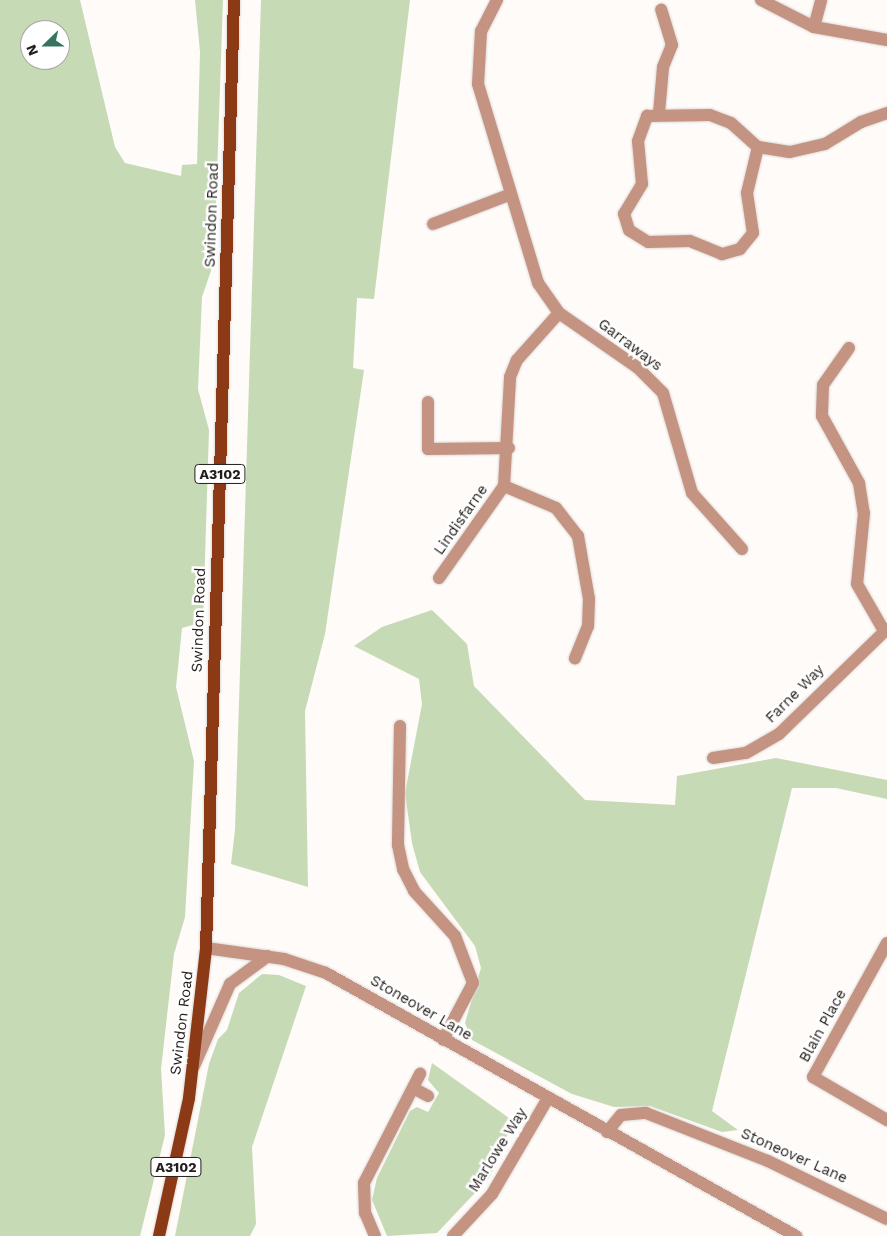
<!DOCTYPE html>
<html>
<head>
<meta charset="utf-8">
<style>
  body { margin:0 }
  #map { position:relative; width:887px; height:1236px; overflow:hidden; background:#fefbf9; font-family:"Work Sans",sans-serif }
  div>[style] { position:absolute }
  .green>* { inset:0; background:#c6dab6 }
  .roads { filter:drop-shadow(0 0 1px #dbd8d5) drop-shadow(0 0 1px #dbd8d5) }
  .minor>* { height:12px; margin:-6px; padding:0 6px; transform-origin:6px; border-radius:6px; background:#c49381 }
  .tertiary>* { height:12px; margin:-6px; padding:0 6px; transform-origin:6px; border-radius:6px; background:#c49381 }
  .primary>* { height:12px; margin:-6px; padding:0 6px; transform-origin:6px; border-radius:6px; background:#8c3915 }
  span { translate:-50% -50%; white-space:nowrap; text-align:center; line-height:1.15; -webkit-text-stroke:5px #fff; paint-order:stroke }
  .shield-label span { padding:1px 4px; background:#fff; border:1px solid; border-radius:4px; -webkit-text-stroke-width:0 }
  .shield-label { font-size:14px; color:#231e1b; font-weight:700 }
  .street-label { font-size:15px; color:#231e1b }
  .north { position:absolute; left:20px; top:20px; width:50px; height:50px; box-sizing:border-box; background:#fff; border:1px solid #a7a5a4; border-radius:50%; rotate:248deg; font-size:14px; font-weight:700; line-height:20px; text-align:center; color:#231e1b }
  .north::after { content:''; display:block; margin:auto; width:18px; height:22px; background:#367461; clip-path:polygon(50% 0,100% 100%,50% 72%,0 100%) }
</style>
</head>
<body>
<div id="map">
  <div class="green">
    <i style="clip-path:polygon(evenodd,0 0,80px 0,115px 147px,125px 163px,181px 176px,182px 165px,197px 164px,200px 52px,195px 0,223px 0,214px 262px,202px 297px,198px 389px,209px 430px,203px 622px,182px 628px,176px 687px,194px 761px,185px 917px,174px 954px,161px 1069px,165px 1135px,140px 1236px,0 1236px,0 0,30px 30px,60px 30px,60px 60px,30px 60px,30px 30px)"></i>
    <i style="clip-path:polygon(261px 0,410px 0,374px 299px,357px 298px,353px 368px,364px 370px,325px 634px,305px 711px,308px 887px,231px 864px,235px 830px)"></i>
    <i style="clip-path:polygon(432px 610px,467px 644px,474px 686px,585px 800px,675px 805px,677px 776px,776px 758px,887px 780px,887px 799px,836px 788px,792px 788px,712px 1111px,738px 1130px,722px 1132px,650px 1106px,614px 1107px,572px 1094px,472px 1040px,465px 1023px,481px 968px,475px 946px,420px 872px,412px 843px,405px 793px,422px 704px,419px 679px,354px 646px,382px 627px)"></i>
    <i style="clip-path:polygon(262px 974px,279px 975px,306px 986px,252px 1147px,256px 1224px,250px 1236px,175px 1236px,209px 1064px,218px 1039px,227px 1030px,239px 993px)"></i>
    <i style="clip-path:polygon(432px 1063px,509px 1118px,511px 1126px,490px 1177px,437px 1233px,387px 1236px,372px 1200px,377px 1178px,410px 1111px,417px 1107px,428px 1112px,439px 1093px,428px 1080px)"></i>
  </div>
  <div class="roads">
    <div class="minor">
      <i style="left:497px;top:0;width:35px;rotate:117deg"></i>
      <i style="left:481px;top:31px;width:53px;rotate:93.2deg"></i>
      <i style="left:478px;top:84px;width:208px;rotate:73.2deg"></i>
      <i style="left:538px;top:283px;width:37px;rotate:55deg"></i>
      <i style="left:559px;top:313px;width:96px;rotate:34.8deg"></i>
      <i style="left:638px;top:368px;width:35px;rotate:45deg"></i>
      <i style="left:663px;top:393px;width:104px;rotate:73.8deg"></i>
      <i style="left:692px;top:493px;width:75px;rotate:48.2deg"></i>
      <i style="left:761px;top:0;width:59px;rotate:27deg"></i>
      <i style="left:814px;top:27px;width:74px;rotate:10.1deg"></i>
      <i style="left:814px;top:27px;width:28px;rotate:-75deg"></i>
      <i style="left:659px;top:113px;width:46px;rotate:-85deg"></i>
      <i style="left:663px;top:67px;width:24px;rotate:-68deg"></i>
      <i style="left:672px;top:45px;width:37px;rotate:-107deg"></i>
      <i style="left:758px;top:147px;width:47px;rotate:103.4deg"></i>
      <i style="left:747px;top:193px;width:40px;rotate:81.5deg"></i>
      <i style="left:753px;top:233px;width:21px;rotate:129deg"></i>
      <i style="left:740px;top:249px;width:19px;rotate:164deg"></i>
      <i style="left:722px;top:254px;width:35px;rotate:-158deg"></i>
      <i style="left:689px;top:241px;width:41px;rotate:178.6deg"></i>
      <i style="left:648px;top:242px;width:22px;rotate:-148deg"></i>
      <i style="left:629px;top:230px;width:17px;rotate:-107deg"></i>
      <i style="left:624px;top:214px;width:35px;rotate:-59deg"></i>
      <i style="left:642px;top:184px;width:43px;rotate:-95.3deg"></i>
      <i style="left:638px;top:141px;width:27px;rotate:-70deg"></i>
      <i style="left:647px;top:116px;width:63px;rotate:-0.9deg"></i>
      <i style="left:710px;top:115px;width:22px;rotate:21deg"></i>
      <i style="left:731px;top:123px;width:36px;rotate:42deg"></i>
      <i style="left:758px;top:147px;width:32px;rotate:9deg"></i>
      <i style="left:790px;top:152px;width:36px;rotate:-13deg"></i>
      <i style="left:825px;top:144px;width:42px;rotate:-31.4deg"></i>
      <i style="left:861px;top:122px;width:28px;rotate:-19deg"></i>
      <i style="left:433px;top:224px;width:81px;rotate:-20.9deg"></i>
      <i style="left:849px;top:348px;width:45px;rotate:125.1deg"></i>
      <i style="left:823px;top:385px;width:31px;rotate:92deg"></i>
      <i style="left:822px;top:416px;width:77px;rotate:61.1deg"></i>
      <i style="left:859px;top:483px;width:30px;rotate:81deg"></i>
      <i style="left:864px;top:513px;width:71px;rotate:95.6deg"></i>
      <i style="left:857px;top:584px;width:54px;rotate:60.1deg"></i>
      <i style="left:428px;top:402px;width:47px;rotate:90deg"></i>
      <i style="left:428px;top:449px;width:81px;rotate:-0.7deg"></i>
      <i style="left:504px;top:486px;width:56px;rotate:22.9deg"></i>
      <i style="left:556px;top:508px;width:36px;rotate:52deg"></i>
      <i style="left:578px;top:536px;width:64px;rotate:80.1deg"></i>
      <i style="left:589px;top:599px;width:27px;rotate:92deg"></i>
      <i style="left:588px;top:626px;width:35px;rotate:112deg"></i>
      <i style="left:439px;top:578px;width:113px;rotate:-54.8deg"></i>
      <i style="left:504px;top:486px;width:109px;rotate:-86.8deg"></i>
      <i style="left:510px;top:377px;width:18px;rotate:-68deg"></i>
      <i style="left:517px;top:360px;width:63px;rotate:-48.2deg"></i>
      <i style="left:400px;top:726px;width:119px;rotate:91deg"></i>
      <i style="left:398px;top:845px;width:25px;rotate:78deg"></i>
      <i style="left:403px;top:869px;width:25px;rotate:63deg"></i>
      <i style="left:414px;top:891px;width:61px;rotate:47.7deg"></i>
      <i style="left:455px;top:936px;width:50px;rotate:69deg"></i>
      <i style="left:473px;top:983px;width:64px;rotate:117.8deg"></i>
      <i style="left:713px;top:758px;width:33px;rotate:-9deg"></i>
      <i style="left:746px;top:753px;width:38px;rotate:-30deg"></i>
      <i style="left:779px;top:734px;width:151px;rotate:-44.2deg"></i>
      <i style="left:887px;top:943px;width:153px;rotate:118.9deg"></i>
      <i style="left:813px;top:1077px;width:86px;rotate:30.2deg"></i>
      <i style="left:413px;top:1088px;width:17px;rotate:28deg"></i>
      <i style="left:607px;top:1132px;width:22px;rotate:-51deg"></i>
      <i style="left:621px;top:1115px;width:25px;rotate:-5deg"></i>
      <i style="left:646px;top:1113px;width:131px;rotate:21.5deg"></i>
      <i style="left:768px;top:1161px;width:132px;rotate:26deg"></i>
      <i style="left:375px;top:1236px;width:25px;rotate:-113deg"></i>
      <i style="left:365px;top:1213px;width:30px;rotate:-92deg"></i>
      <i style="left:364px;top:1183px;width:123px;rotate:-62.8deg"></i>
      <i style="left:453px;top:1236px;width:57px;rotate:-47.1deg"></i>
      <i style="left:492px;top:1194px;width:109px;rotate:-59.7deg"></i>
    </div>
    <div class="tertiary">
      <i style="left:206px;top:948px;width:79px;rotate:8deg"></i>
      <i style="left:284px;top:959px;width:44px;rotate:18.4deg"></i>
      <i style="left:326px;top:973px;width:539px;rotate:29.23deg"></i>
      <i style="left:194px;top:1066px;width:90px;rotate:-66.3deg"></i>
      <i style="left:230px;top:984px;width:47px;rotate:-36.4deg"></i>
    </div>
    <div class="primary">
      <i style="left:159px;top:1236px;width:141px;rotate:-77.7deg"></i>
      <i style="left:189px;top:1098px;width:151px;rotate:-83.5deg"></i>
      <i style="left:206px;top:948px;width:948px;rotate:-88.31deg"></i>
    </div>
  </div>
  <div class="shield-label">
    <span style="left:220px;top:474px">A3102</span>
    <span style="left:176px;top:1167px">A3102</span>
  </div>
  <div class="street-label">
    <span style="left:212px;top:215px;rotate:-88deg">Swindon Road</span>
    <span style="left:630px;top:345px;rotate:37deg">Garraways</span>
    <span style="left:461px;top:520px;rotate:-55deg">Lindisfarne</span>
    <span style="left:199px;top:620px;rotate:-88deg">Swindon Road</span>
    <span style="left:795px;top:694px;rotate:-45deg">Farne Way</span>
    <span style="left:421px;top:1008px;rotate:30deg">Stoneover Lane</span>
    <span style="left:182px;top:1023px;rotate:-83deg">Swindon Road</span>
    <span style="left:823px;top:1026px;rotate:-61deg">Blain Place</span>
    <span style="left:498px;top:1150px;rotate:-58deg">Marlowe Way</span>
    <span style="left:794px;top:1156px;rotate:24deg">Stoneover Lane</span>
  </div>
  <div class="north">N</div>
</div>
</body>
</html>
